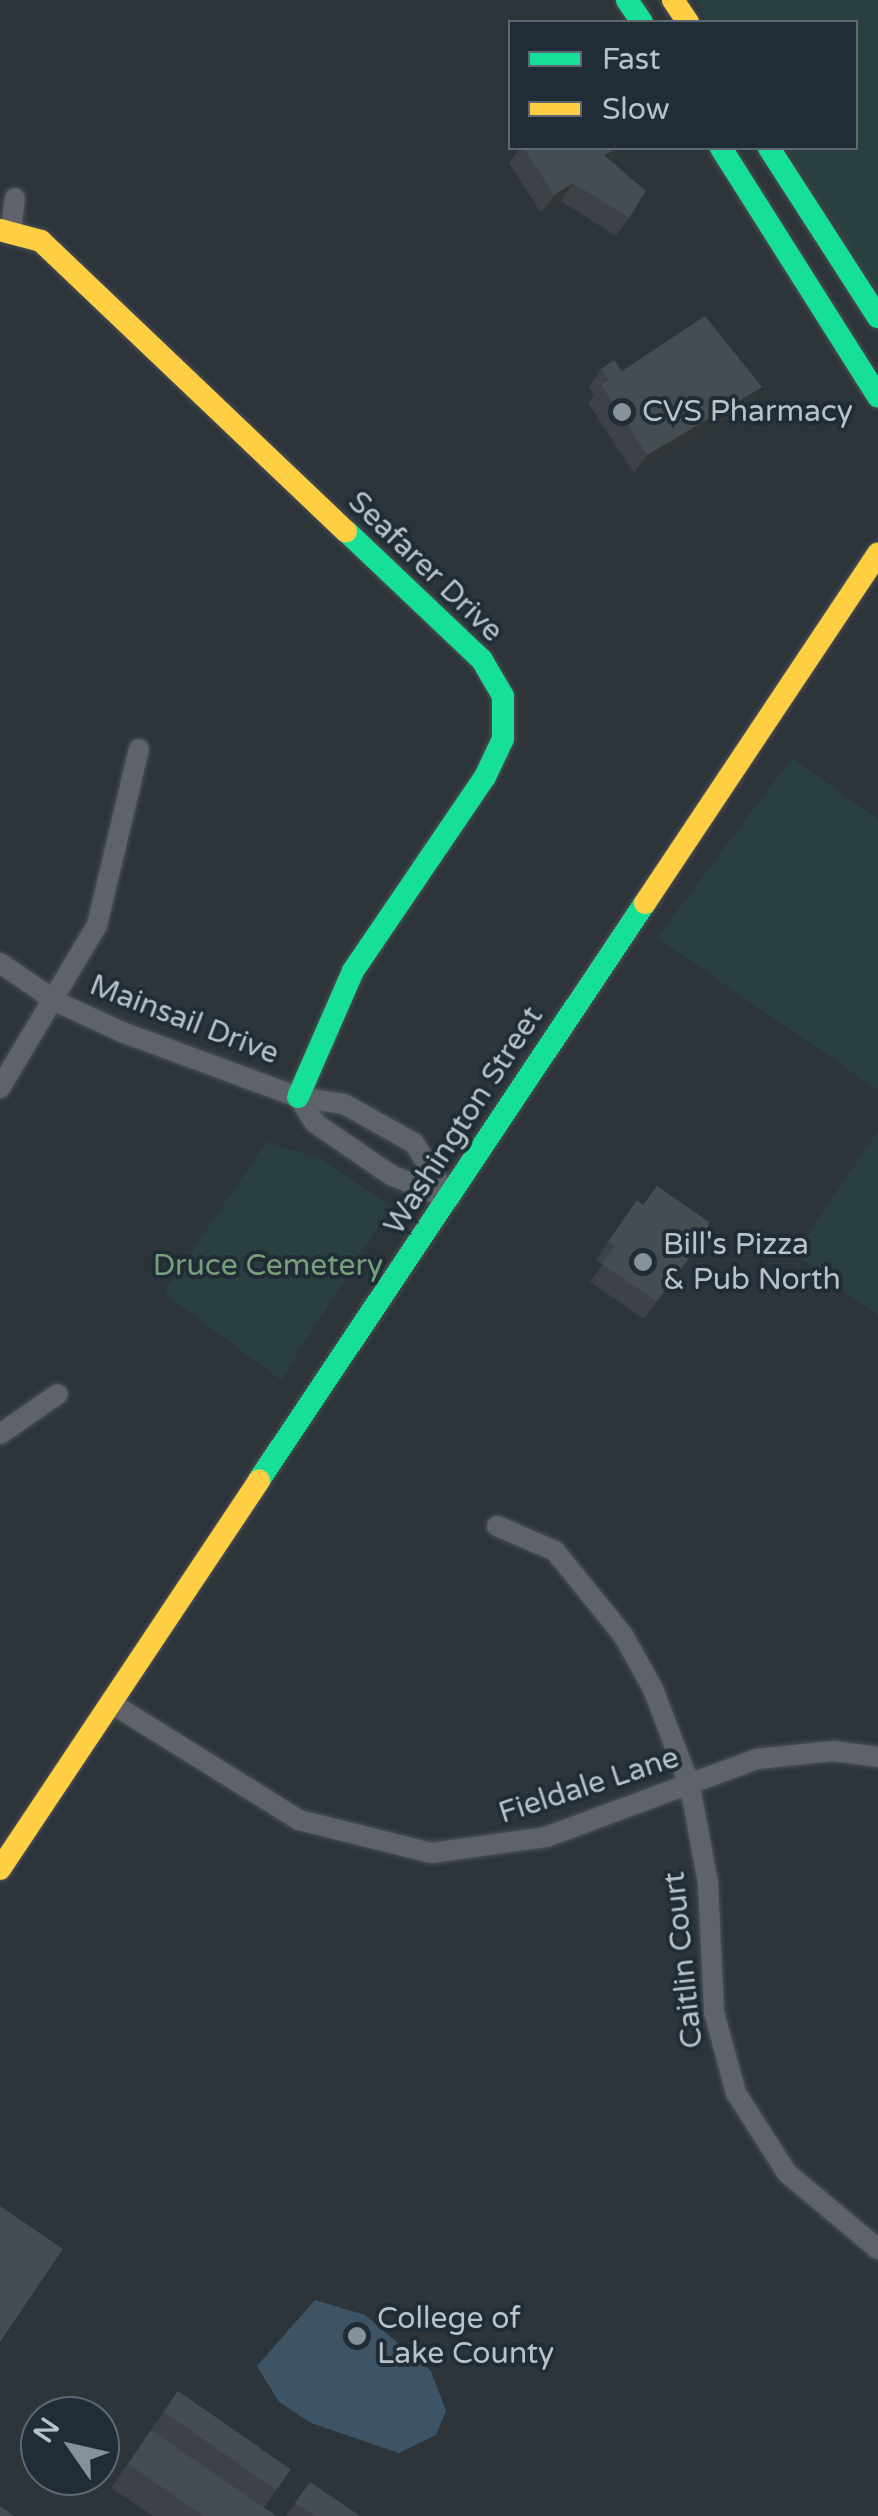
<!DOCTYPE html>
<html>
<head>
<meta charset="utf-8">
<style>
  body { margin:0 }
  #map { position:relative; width:878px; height:2516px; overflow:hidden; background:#2d353b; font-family:"Varela Round",sans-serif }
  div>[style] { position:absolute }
  .green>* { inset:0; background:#2a4040 }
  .water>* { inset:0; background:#3c5465 }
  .roads { filter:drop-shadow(0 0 2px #4b5155) drop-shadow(0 0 2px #4b5155) }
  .street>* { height:20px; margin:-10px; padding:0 10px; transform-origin:10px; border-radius:10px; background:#5d6369 }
  .fast>* { height:22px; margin:-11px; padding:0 11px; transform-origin:11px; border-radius:11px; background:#16e098 }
  .slow>* { height:22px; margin:-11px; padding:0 11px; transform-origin:11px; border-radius:11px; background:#ffcf43 }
  .wall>* { inset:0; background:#3c4247 }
  .shaded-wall>* { inset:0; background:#313639 }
  .building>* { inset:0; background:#464d52; transform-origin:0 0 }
  .dots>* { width:28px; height:28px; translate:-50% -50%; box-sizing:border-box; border:5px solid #202c36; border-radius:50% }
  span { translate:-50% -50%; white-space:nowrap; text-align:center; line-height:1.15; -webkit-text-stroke:8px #202c36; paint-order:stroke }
  .poi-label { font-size:30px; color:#b8c2cb }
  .left { translate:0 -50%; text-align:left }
  .street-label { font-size:30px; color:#b8c2cb }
  .park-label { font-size:30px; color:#77a07a }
  .legend { position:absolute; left:508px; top:20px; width:350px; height:130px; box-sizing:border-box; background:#202c36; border:2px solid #5d6872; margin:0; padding:12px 18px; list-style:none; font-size:30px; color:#b8c2cb }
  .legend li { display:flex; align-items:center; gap:20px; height:50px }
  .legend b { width:50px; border:2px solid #5d6872 }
  .north { position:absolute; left:20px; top:2396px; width:100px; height:100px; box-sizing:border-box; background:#202c36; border:2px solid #5d6872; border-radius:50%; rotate:304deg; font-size:28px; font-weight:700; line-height:40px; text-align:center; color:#b8c2cb }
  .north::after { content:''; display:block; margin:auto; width:35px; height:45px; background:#879199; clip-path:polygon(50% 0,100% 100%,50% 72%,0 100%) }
</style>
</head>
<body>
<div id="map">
  <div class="green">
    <i style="clip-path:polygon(695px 0,878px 0,878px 292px,786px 148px,856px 148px,856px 22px,707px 22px)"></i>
    <i style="clip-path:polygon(792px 758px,878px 819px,878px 1090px,657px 938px)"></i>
    <i style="clip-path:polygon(878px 1131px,878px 1316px,795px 1254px)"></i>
    <i style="clip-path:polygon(266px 1142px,322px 1159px,391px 1206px,281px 1380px,164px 1293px)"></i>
  </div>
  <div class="water">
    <i style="clip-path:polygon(315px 2300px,365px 2315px,431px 2371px,446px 2411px,436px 2435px,399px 2453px,311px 2423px,279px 2402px,257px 2366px)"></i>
  </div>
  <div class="roads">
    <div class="street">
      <i style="left:11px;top:230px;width:32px;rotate:-83deg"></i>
      <i style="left:0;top:963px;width:69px;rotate:34.4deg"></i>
      <i style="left:57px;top:1002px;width:72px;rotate:24.8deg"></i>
      <i style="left:122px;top:1032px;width:188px;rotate:20.3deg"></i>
      <i style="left:298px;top:1097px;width:47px;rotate:8.7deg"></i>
      <i style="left:344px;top:1104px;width:80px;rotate:29.1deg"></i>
      <i style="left:414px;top:1143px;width:66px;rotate:58deg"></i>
      <i style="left:0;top:1088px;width:190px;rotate:-59.2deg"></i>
      <i style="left:97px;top:925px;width:181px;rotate:-76.6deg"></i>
      <i style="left:298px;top:1097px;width:31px;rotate:57deg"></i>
      <i style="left:315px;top:1123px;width:92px;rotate:34.4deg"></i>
      <i style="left:391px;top:1175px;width:63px;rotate:22.5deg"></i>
      <i style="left:0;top:1434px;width:70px;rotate:-34.6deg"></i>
      <i style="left:497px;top:1526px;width:63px;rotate:23.3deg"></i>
      <i style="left:555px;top:1551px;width:108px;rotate:51deg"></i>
      <i style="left:623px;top:1635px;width:62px;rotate:60.9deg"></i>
      <i style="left:653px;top:1689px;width:104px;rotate:69.1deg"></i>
      <i style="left:690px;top:1786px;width:99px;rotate:79.5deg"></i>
      <i style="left:708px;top:1883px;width:129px;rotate:87.3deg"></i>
      <i style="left:714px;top:2012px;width:84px;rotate:74.8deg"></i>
      <i style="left:736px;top:2093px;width:95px;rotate:57.5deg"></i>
      <i style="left:787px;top:2173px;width:119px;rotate:39.9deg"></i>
      <i style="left:111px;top:1703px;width:221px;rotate:31.9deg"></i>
      <i style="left:299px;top:1820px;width:136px;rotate:14deg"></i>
      <i style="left:431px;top:1853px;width:116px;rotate:-7.9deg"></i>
      <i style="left:546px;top:1837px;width:225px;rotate:-20.3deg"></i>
      <i style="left:757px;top:1759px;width:76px;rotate:-6deg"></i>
      <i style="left:833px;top:1751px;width:45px;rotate:7.6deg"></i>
    </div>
    <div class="fast">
      <i style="left:627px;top:0;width:27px;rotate:56deg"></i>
      <i style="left:721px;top:148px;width:294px;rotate:57.7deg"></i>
      <i style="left:769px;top:148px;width:201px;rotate:57.2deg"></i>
      <i style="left:298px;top:1097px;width:137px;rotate:-66.4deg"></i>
      <i style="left:353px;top:971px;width:235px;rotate:-55.8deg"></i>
      <i style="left:485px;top:777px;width:42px;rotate:-64.7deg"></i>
      <i style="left:503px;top:739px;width:43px;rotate:-90deg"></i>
      <i style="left:503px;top:696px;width:42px;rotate:-120.3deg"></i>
      <i style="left:482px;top:660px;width:187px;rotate:-136.5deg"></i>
      <i style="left:259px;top:1480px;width:694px;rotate:-56.22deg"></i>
    </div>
    <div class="slow">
      <i style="left:673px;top:0;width:27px;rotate:56deg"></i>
      <i style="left:0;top:230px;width:42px;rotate:15deg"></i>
      <i style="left:41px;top:241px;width:421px;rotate:43.6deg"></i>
      <i style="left:645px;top:903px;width:420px;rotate:-56.3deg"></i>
      <i style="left:0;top:1869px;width:467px;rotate:-56.3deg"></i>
    </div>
  </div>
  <div class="wall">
    <i style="clip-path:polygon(520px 148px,618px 148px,610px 160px,629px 218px,616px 236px,561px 201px,541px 213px,509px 163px)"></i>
    <i style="clip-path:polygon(601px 369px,622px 371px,762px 387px,749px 406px,634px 473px,588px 403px,594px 395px,589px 387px)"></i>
    <i style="clip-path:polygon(643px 1205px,705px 1237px,644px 1319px,590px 1282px,602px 1265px,596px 1260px,624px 1218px)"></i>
    <i style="clip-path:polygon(178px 2391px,291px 2469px,264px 2508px,276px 2516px,153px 2516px,111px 2488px)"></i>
    <i style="clip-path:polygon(310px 2482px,360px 2516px,286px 2516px)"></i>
  </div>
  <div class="shaded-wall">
    <i style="clip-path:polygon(616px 148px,618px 148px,607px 164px,604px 155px)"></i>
    <i style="clip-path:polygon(573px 183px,561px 201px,541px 213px,554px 195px)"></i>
    <i style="clip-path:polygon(762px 387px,749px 406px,634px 473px,647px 455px)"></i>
  </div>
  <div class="building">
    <i style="clip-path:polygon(524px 148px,616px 148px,604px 155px,646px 191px,629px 218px,573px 183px,554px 195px)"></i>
    <i style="clip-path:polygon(705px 316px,762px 387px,647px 455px,601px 385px,609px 380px,601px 369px,614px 360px,622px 371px)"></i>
    <i style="clip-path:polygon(657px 1186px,709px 1222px,705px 1237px,656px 1301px,602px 1264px,615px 1246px,608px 1242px,637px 1200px,643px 1205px)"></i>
    <i style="clip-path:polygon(0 2206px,63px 2249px,0 2342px)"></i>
    <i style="left:178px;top:2391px;width:137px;height:25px;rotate:35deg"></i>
    <i style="clip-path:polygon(151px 2430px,276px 2516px,204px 2516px,128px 2464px)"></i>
    <i style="clip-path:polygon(310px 2482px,360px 2516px,315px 2516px,295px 2503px)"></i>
    <i style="clip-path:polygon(0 2506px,14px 2516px,0 2516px)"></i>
  </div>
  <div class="dots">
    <i style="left:622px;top:412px;background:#879199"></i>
    <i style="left:643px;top:1262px;background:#879199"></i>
    <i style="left:357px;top:2336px;background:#879199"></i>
  </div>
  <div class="poi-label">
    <span class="left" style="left:642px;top:412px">CVS Pharmacy</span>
    <span class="left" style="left:663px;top:1262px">Bill's Pizza<br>&amp; Pub North</span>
    <span class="left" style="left:377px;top:2336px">College of<br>Lake County</span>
  </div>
  <div class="street-label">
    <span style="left:425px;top:567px;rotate:44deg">Seafarer Drive</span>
    <span style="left:184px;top:1020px;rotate:21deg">Mainsail Drive</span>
    <span style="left:464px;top:1121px;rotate:-57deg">Washington Street</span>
    <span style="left:589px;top:1786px;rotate:-18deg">Fieldale Lane</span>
    <span style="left:684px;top:1960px;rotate:-96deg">Caitlin Court</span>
  </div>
  <div class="park-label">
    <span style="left:268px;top:1266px">Druce Cemetery</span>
  </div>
  <ul class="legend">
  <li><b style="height:12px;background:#16e098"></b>Fast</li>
  <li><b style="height:12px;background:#ffcf43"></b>Slow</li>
  </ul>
  <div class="north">N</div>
</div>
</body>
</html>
